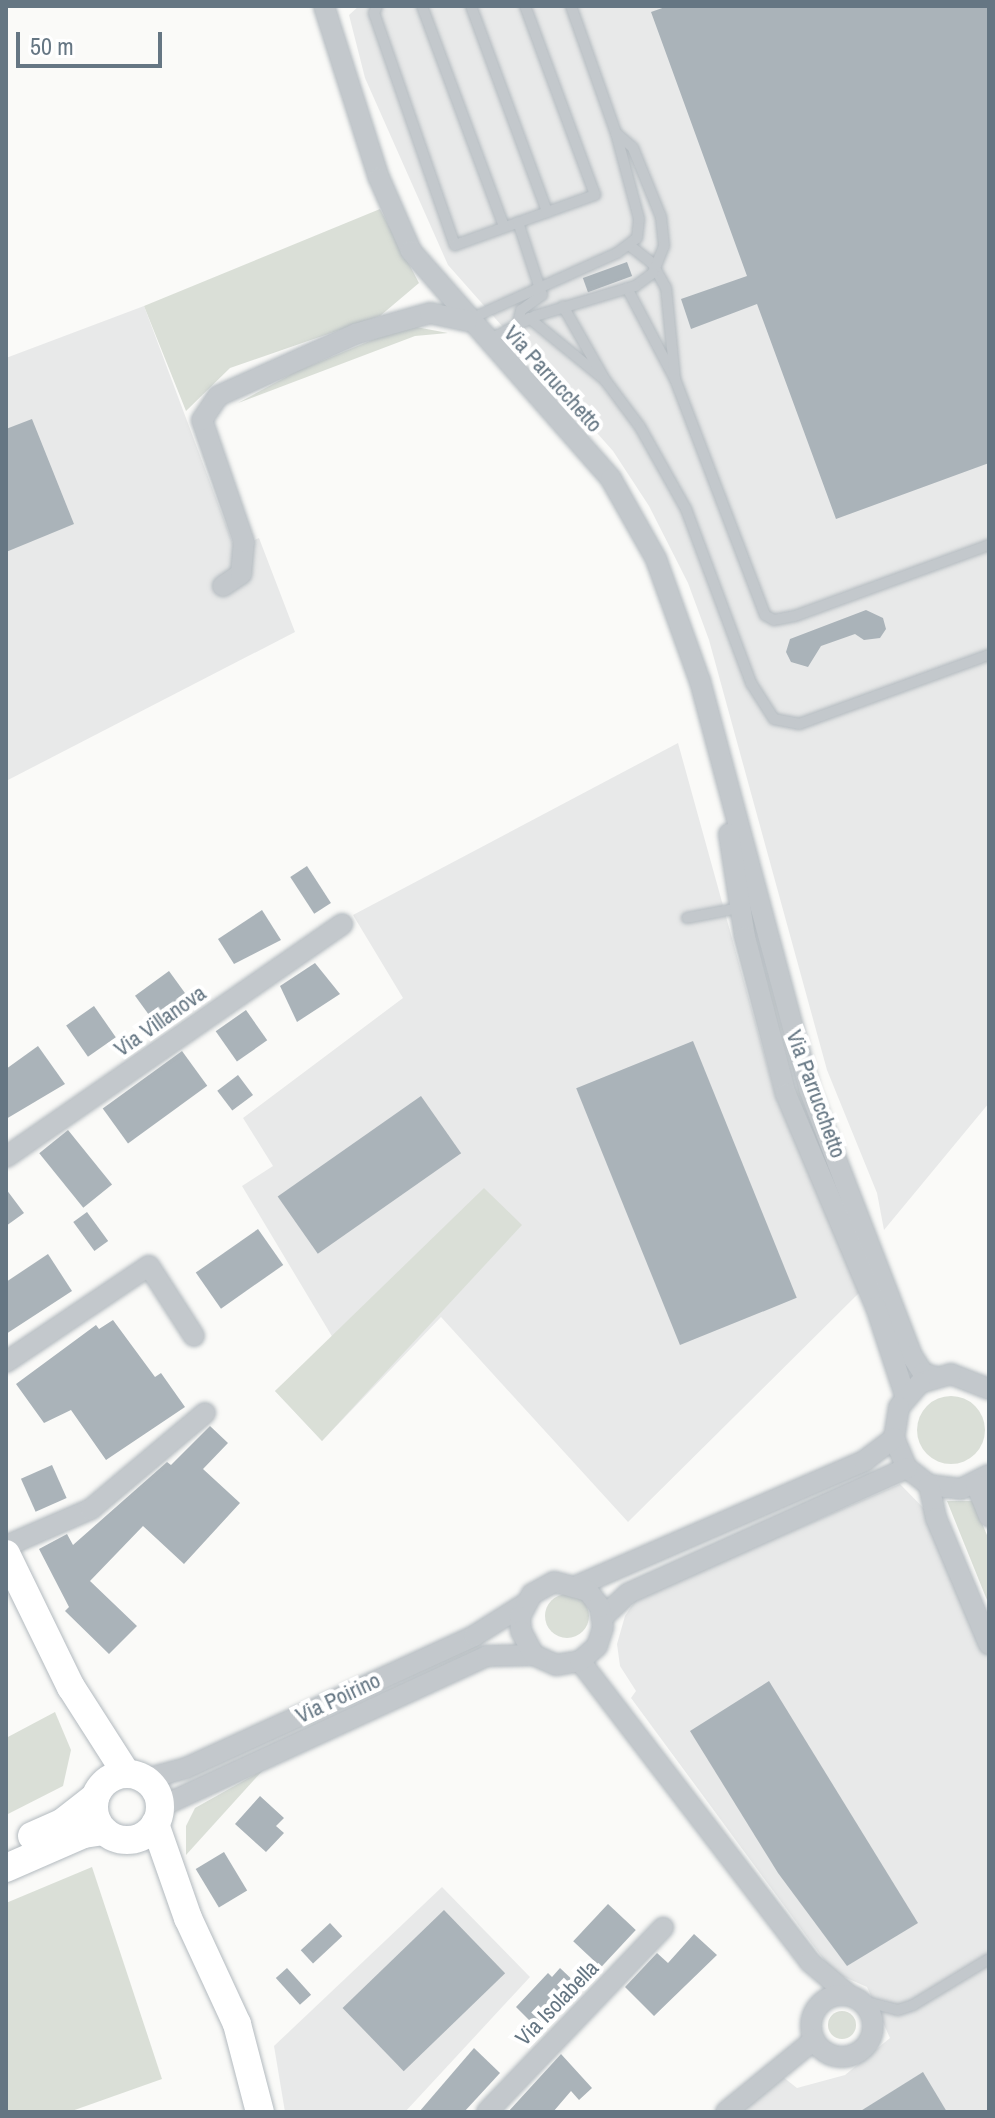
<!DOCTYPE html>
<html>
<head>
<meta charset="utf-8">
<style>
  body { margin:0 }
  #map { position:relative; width:995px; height:2118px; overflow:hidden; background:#fafaf8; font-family:"Archivo Narrow",sans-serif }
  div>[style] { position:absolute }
  .built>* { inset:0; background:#e8e9e9 }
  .green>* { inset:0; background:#dadfd7 }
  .round { border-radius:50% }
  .building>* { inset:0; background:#aab3b9; transform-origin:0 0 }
  .roads { filter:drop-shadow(0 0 2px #b3babf) drop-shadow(0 0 2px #b3babf) }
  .lane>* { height:10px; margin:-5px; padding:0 5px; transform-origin:5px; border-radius:5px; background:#c3c8cc }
  .street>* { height:20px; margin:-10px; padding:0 10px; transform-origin:10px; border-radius:10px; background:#c3c8cc }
  .street>.ring { margin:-10px; padding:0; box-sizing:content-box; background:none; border:20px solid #c3c8cc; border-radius:50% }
  .secondary>* { height:28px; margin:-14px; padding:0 14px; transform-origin:14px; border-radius:14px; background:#fff }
  .secondary>.ring { margin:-14px; padding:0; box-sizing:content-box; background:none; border:28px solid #fff; border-radius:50% }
  span { translate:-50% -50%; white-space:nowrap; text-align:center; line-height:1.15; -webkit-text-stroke:8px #fff; paint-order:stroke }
  .street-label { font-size:22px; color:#657683 }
  .frame { position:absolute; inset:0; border:8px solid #657683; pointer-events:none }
  .scale { position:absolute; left:16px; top:32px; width:146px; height:36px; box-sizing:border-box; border:4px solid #657683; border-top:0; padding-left:10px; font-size:24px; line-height:28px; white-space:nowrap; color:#657683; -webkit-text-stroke:6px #fff; paint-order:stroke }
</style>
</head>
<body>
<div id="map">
  <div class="built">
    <i style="clip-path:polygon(359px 6px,989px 6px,989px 1103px,884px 1230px,877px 1193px,827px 1070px,709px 640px,688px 583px,649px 506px,613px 451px,448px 265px,365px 78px,349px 15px)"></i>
    <i style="clip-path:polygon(144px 306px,235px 549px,259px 538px,295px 632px,6px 781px,6px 358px)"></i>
    <i style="clip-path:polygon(678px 743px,776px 1097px,861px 1291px,628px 1522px,441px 1317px,322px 1441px,275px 1391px,333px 1338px,242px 1186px,273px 1166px,243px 1118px,403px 998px,353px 915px)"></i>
    <i style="clip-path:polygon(900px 1484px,938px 1523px,989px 1640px,989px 2112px,737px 2112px,783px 2077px,797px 2088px,845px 2075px,890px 2038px,867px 1987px,833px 1972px,631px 1698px,636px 1691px,620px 1666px,617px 1644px,625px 1616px,637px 1598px)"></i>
    <i style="clip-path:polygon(442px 1887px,530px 1977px,405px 2112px,285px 2112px,274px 2046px)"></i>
  </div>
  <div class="green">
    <i style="clip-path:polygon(380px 209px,419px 283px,380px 316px,230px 368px,186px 411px,144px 306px)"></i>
    <i style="clip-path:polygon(416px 327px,448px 333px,415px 336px,238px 403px,297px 371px,394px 331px)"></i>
    <i style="clip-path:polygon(484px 1188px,522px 1225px,322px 1441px,275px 1391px)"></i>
    <i class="round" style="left:917px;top:1396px;width:68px;height:68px"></i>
    <i style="clip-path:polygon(947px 1501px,973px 1501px,989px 1540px,989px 1605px)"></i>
    <i class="round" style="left:545px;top:1594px;width:44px;height:44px"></i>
    <i style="clip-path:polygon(55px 1712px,71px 1750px,63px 1786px,6px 1815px,6px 1738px)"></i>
    <i style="clip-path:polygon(263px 1770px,186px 1855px,186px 1826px,195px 1808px)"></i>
    <i style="clip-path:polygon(92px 1867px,162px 2079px,69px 2112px,6px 2112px,6px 1903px)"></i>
    <i class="round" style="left:828px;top:2011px;width:28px;height:28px"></i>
  </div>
  <div class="building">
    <i style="clip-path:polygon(668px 6px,989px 6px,989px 463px,836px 519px,757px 304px,691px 329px,681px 299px,747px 276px,651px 12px)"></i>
    <i style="left:627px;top:262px;width:15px;height:47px;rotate:70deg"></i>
    <i style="clip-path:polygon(32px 419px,74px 524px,6px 552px,6px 429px)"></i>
    <i style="clip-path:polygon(866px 610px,883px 618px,886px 629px,880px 638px,864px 640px,855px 634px,821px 646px,808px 667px,791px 662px,786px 652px,790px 639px)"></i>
    <i style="left:307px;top:866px;width:44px;height:20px;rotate:57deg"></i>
    <i style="clip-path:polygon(262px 910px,281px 940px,234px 964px,218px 939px)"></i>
    <i style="clip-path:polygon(315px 963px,340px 994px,297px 1022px,280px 986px)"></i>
    <i style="left:169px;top:971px;width:37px;height:42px;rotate:54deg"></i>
    <i style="left:94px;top:1006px;width:38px;height:34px;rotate:55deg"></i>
    <i style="left:246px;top:1010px;width:37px;height:37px;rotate:55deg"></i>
    <i style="left:693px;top:1041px;width:277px;height:126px;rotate:68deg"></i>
    <i style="clip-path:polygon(38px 1046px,65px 1084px,6px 1119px,6px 1069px)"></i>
    <i style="left:182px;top:1051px;width:43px;height:98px;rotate:54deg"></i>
    <i style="left:238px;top:1075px;width:25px;height:26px;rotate:53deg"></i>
    <i style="left:421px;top:1096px;width:70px;height:175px;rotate:55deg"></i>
    <i style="left:68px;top:1130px;width:70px;height:37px;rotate:51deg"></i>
    <i style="clip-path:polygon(6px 1189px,24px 1213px,6px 1226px)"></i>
    <i style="left:87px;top:1212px;width:36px;height:17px;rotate:54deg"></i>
    <i style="left:258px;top:1229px;width:44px;height:76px;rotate:55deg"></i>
    <i style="clip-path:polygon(48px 1254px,72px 1291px,6px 1334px,6px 1282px)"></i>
    <i style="clip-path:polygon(113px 1320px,155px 1377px,161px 1373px,185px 1407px,106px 1460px,71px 1410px,44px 1423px,16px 1384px,96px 1325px,99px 1329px)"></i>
    <i style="clip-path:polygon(210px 1426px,228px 1443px,203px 1469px,240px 1503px,184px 1564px,143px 1526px,90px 1581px,137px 1626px,109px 1654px,65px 1611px,69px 1607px,39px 1549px,67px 1534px,73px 1545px,167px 1462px,171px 1465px)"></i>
    <i style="left:52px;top:1465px;width:36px;height:34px;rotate:66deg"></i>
    <i style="clip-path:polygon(769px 1681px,918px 1923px,847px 1966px,778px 1873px,690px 1731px)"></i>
    <i style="clip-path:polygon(260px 1796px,284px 1818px,276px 1826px,284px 1833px,266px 1852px,235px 1824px)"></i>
    <i style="left:224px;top:1852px;width:45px;height:33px;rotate:59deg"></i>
    <i style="left:608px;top:1904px;width:38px;height:51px;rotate:43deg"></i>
    <i style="left:444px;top:1910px;width:88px;height:141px;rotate:46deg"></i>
    <i style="left:330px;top:1923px;width:18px;height:40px;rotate:47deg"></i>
    <i style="clip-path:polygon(694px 1934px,717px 1955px,654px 2016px,625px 1987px,657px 1953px,668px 1963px)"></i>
    <i style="left:287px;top:1968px;width:36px;height:15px;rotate:48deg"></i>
    <i style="clip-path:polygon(560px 1968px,580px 1987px,539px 2030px,516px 2007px,548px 1973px,552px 1977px)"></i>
    <i style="clip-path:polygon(474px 2048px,500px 2073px,464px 2112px,419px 2112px)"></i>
    <i style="clip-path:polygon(561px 2054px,592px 2088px,579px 2100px,571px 2091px,553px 2112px,508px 2112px)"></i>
    <i style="clip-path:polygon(923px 2072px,947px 2112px,859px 2112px)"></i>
  </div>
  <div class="roads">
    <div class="lane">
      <i style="left:377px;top:6px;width:8px;rotate:113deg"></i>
      <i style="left:374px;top:13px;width:246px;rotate:70.8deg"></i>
      <i style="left:455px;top:245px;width:149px;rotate:-19.7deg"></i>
      <i style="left:595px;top:195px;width:202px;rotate:-110.3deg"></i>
      <i style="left:422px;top:6px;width:236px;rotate:69.6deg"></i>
      <i style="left:471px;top:6px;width:220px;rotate:69.7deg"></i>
      <i style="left:571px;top:6px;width:135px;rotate:70.5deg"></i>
      <i style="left:518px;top:222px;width:77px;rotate:71.8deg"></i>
      <i style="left:542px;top:295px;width:26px;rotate:144deg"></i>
      <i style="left:521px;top:310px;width:13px;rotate:103deg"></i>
      <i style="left:627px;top:288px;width:103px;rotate:62.2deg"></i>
      <i style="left:675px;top:379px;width:91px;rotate:-95.6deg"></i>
      <i style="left:666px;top:288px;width:29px;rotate:-119deg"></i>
      <i style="left:652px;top:263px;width:28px;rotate:-142deg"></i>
      <i style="left:529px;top:318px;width:98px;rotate:39.2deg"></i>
      <i style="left:605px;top:380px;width:85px;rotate:-119.6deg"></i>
      <i style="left:470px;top:319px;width:161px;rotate:-24.2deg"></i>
      <i style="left:617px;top:253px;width:25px;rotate:-37deg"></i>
      <i style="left:637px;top:238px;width:19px;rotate:-84deg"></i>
      <i style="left:639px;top:219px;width:89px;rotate:-105deg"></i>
      <i style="left:616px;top:133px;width:23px;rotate:41deg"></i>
      <i style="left:633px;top:148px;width:74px;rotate:67.9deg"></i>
      <i style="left:661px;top:217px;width:29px;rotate:84deg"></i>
      <i style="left:664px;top:246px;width:29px;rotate:112deg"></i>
      <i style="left:653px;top:273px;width:22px;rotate:144deg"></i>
      <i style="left:635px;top:286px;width:104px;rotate:163.3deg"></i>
      <i style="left:535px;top:316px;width:53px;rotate:152.9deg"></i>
      <i style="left:675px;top:379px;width:253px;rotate:69.1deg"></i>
      <i style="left:765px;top:615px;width:10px;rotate:29deg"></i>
      <i style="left:774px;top:620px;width:21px;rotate:-11deg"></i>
      <i style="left:795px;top:616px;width:207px;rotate:-20.1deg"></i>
      <i style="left:605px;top:380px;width:59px;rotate:53.3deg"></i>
      <i style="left:640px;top:427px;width:94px;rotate:60.7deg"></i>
      <i style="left:686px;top:509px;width:186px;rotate:69.5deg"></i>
      <i style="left:751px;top:683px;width:43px;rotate:57.4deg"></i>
      <i style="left:774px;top:719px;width:25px;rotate:11deg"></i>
      <i style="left:799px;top:724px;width:202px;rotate:-20deg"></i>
      <i style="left:687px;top:918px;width:58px;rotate:-10.9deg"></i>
      <i style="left:859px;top:2000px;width:40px;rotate:14.4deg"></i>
      <i style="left:898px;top:2010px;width:16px;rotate:-18deg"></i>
      <i style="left:913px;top:2005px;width:89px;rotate:-31.2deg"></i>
    </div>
    <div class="street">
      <i style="left:324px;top:6px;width:181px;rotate:72.3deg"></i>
      <i style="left:379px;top:178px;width:80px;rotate:66.3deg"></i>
      <i style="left:411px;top:251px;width:303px;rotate:48.7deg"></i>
      <i style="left:611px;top:479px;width:92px;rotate:60.6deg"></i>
      <i style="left:656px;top:559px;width:130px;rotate:70.2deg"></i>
      <i style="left:700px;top:681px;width:422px;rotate:75deg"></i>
      <i style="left:809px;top:1089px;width:286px;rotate:68.9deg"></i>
      <i style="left:912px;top:1356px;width:20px;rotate:57deg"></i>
      <i style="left:923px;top:1373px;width:13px;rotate:18deg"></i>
      <i style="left:223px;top:586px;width:22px;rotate:-34deg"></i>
      <i style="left:241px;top:574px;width:32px;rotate:-85deg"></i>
      <i style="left:244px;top:542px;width:129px;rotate:-109deg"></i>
      <i style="left:202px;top:420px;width:29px;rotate:-56deg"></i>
      <i style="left:218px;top:396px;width:150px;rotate:-24.3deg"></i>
      <i style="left:355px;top:334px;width:78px;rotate:-15.6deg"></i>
      <i style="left:430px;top:313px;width:38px;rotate:12deg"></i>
      <i style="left:729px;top:834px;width:104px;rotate:81.2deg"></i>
      <i style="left:745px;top:937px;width:162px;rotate:75.4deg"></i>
      <i style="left:786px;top:1094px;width:231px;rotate:67.1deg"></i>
      <i style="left:876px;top:1307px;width:96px;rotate:71.8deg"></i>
      <i style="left:6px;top:1157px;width:409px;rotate:-34.7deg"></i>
      <i style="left:6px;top:1362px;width:172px;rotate:-33.9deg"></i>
      <i style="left:149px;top:1266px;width:83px;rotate:57.3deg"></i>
      <i style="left:989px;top:1389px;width:41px;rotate:-158.5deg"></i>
      <i style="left:951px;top:1374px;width:32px;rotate:164deg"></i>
      <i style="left:920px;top:1383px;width:32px;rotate:131deg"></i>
      <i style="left:899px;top:1407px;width:31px;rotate:99deg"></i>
      <i style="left:894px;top:1438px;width:33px;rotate:67deg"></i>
      <i style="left:907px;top:1468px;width:28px;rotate:38deg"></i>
      <i style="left:929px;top:1485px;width:32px;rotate:7deg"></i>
      <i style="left:961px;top:1489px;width:31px;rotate:-27deg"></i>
      <i style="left:976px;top:1484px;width:35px;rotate:68deg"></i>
      <i style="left:929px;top:1485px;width:34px;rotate:78deg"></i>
      <i style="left:936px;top:1518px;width:137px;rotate:67.2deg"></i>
      <i style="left:6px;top:1546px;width:93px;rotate:-23.5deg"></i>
      <i style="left:91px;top:1509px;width:149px;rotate:-40.1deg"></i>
      <i style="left:579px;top:1585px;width:311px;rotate:-23.5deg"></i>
      <i style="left:864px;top:1461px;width:38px;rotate:-37deg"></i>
      <i style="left:603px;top:1617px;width:35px;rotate:-43deg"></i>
      <i style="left:629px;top:1593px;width:305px;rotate:-24.2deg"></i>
      <i style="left:580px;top:1661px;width:379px;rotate:52.6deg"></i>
      <i style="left:810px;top:1962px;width:52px;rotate:40.4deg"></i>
      <i style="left:146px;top:1779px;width:41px;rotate:-15.4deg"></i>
      <i style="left:186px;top:1768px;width:317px;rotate:-24.6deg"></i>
      <i style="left:474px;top:1636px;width:60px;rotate:-32.1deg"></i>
      <i style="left:160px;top:1807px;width:360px;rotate:-24.8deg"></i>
      <i style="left:487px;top:1656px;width:47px;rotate:-1.2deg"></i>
      <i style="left:534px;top:1655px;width:24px;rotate:24deg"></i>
      <i style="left:556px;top:1665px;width:24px;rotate:-9deg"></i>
      <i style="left:580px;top:1661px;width:23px;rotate:-41deg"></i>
      <i style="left:597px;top:1646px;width:20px;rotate:-72deg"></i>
      <i style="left:603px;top:1627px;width:20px;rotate:-99deg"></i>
      <i style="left:600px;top:1607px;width:20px;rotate:-127deg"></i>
      <i style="left:588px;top:1591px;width:35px;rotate:-165deg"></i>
      <i style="left:554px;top:1582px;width:25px;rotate:151deg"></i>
      <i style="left:532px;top:1594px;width:26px;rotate:118deg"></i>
      <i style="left:520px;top:1617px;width:14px;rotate:86deg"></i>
      <i style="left:521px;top:1631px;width:27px;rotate:62deg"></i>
      <i class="ring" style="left:811px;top:1995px;width:42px;height:42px"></i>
      <i style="left:487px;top:2112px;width:255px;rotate:-46.3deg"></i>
      <i style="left:726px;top:2112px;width:114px;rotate:-39.3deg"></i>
    </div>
    <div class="secondary">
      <i style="left:6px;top:1554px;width:148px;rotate:64deg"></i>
      <i style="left:71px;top:1687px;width:102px;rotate:57.4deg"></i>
      <i class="ring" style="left:94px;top:1774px;width:38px;height:38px"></i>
      <i style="left:155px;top:1824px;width:100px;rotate:70.7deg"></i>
      <i style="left:188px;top:1918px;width:117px;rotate:65.2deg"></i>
      <i style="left:237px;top:2024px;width:91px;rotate:75.4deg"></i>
      <i style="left:32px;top:1836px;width:34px;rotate:-24deg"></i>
      <i style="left:63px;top:1822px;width:41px;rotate:-38deg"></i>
      <i style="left:6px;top:1868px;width:85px;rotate:-23.6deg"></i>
      <i style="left:84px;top:1834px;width:20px;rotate:-9deg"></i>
    </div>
  </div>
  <div class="street-label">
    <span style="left:553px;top:379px;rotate:48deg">Via Parrucchetto</span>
    <span style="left:160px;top:1021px;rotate:-35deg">Via Villanova</span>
    <span style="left:816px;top:1094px;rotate:70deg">Via Parrucchetto</span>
    <span style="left:338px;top:1698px;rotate:-25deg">Via Poirino</span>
    <span style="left:557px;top:2003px;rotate:-46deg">Via Isolabella</span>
  </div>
  <div class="frame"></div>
  <div class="scale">50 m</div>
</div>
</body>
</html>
